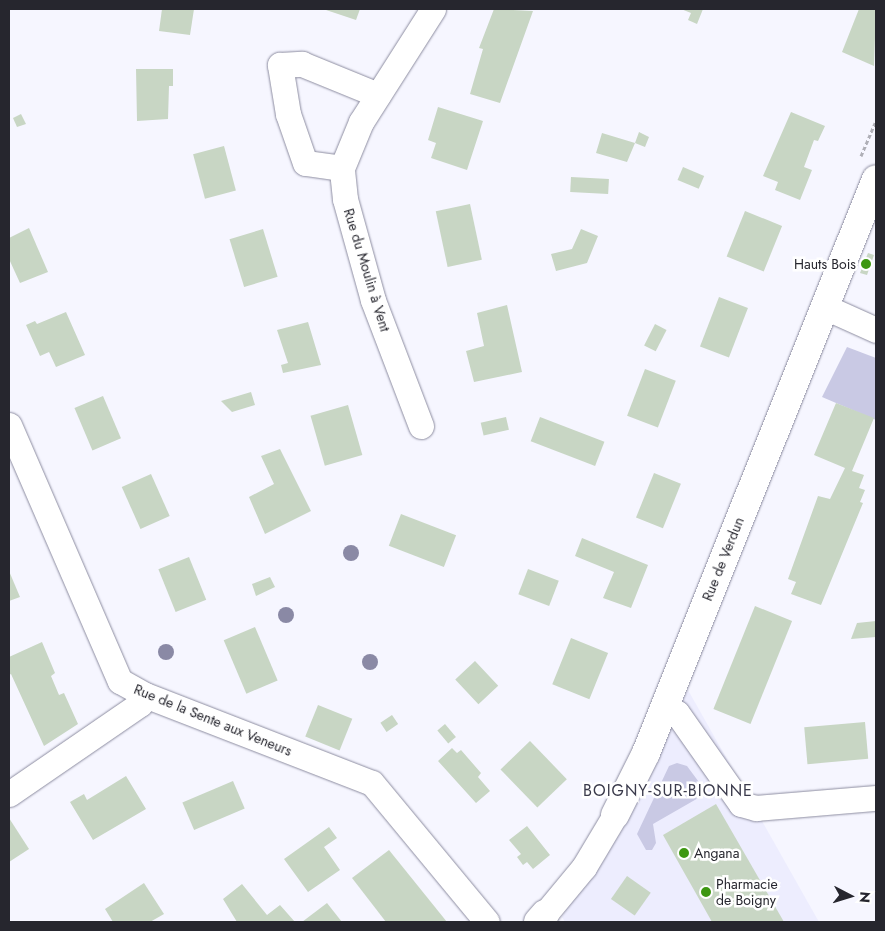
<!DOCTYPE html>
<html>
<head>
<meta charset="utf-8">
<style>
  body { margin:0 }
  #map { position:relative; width:885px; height:931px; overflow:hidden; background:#f6f6ff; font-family:Jost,sans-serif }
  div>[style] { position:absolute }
  .built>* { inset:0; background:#ededfe }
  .green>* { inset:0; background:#c9c9e4 }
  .building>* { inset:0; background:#c8d6c4; transform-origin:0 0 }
  .path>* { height:3px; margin-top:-1.5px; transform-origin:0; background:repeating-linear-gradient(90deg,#afafb7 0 4px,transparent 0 6.5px) }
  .roads { filter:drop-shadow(0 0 1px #8d8da1) drop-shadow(0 0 1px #8d8da1) }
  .minor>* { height:25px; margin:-12.5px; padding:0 12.5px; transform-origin:12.5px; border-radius:12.5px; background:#fff }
  .tertiary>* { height:28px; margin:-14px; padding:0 14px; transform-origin:14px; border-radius:14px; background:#fff }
  .trees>* { width:16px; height:16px; margin:-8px; border-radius:50%; background:#8a89a5 }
  .dots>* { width:14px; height:14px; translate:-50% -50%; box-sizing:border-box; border:2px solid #fff; border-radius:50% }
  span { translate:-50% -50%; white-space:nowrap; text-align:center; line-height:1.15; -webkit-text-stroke:5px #fff; paint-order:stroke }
  .poi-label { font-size:14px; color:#26262e }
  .right { translate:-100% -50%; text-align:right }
  .left { translate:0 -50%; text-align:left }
  .street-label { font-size:14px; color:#26262e }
  .quarter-label { font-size:16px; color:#3a3a4b; letter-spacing:1px }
  .frame { position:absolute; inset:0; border:10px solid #26262e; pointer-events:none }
  .north { position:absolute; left:825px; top:871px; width:50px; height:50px; -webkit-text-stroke:4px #fff; paint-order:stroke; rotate:95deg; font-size:14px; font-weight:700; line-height:20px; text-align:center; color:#26262e }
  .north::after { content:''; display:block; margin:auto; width:18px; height:22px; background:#26262e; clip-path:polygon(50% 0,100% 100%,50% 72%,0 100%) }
</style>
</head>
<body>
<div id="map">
  <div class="built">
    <i style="clip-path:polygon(688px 690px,819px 922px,565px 922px,562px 917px)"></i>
  </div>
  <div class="green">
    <i style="clip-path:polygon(847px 347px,876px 358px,876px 420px,822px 397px)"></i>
    <i style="clip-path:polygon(677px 763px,687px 766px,707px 793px,653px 824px,656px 843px,652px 850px,646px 850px,637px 834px,669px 766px)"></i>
  </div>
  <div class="building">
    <i style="clip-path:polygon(162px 9px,194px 9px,190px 35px,159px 31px)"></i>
    <i style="clip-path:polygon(323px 9px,360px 9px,356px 20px)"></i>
    <i style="clip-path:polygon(494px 9px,533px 11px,500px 103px,470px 94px,483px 49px,479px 48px)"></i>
    <i style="clip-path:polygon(681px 9px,703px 9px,697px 24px,688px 20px,691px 13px)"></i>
    <i style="clip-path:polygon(859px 9px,876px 9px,874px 66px,842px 52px)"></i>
    <i style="clip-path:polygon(136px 69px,173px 69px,173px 86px,169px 86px,168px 119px,137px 121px)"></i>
    <i style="clip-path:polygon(438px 107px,483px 121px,467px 170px,431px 158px,436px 143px,428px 140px)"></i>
    <i style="clip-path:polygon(791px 112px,825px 126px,818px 141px,814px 140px,804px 167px,812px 170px,800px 200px,775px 190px,778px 182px,763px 176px)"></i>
    <i style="clip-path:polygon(21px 114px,26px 124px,17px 127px,13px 118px)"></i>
    <i style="clip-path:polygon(639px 132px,649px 137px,645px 147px,635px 143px,627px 162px,596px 153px,602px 133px,635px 143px)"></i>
    <i style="left:224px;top:146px;width:46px;height:32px;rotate:75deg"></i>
    <i style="left:683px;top:167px;width:23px;height:14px;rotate:23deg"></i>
    <i style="left:571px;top:177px;width:38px;height:15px;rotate:3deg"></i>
    <i style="left:470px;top:204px;width:57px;height:35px;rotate:78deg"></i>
    <i style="left:745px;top:211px;width:40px;height:49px;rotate:22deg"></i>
    <i style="clip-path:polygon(29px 228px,48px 272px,20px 283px,9px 259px,9px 238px)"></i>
    <i style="left:263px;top:229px;width:50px;height:35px;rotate:73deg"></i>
    <i style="clip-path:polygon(581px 229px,598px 236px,587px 263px,556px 271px,551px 254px,572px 249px)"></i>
    <i style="clip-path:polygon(868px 253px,874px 255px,867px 275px,860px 273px)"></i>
    <i style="left:719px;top:297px;width:31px;height:53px;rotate:21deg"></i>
    <i style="clip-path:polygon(507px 305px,522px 372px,474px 382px,466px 351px,484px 346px,477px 313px)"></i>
    <i style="clip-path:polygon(66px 312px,85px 355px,56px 367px,49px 352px,40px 356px,26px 325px,35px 321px,37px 324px)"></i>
    <i style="clip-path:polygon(308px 322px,321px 365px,283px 373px,281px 365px,288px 363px,277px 330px)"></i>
    <i style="left:655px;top:324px;width:13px;height:24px;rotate:27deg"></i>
    <i style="left:645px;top:369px;width:33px;height:50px;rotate:21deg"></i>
    <i style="clip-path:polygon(251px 392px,255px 405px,232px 412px,221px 401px)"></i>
    <i style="left:103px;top:396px;width:46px;height:31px;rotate:67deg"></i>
    <i style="clip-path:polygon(836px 403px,874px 418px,852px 471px,864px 475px,859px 488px,865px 490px,860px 502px,863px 503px,821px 605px,791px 594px,796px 582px,788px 579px,818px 496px,830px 499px,845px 468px,814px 455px)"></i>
    <i style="left:348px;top:405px;width:52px;height:39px;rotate:74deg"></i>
    <i style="left:506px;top:417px;width:13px;height:26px;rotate:77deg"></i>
    <i style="left:540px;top:417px;width:69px;height:26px;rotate:21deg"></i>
    <i style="clip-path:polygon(280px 449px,311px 511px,265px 534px,249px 497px,274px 484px,261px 456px)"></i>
    <i style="left:654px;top:473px;width:29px;height:48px;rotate:22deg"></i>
    <i style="left:151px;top:474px;width:46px;height:32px;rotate:66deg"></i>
    <i style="left:401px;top:514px;width:59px;height:34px;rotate:21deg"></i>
    <i style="clip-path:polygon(582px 538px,648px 565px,631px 608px,603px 598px,614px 572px,575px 556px)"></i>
    <i style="left:189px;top:557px;width:46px;height:33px;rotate:68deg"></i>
    <i style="left:528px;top:569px;width:33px;height:27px;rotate:21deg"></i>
    <i style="clip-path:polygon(9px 571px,20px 597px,9px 601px)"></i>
    <i style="clip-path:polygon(270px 577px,275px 587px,256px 596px,252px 584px)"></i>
    <i style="left:755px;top:606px;width:40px;height:111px;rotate:22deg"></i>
    <i style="clip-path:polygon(876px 621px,876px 637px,851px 639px,857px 623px)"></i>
    <i style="left:255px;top:627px;width:58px;height:34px;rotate:67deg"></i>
    <i style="left:571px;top:638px;width:40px;height:50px;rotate:22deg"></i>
    <i style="clip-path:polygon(42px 642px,55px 673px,51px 676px,59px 695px,64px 693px,78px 724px,44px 746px,11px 674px,9px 675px,9px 657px)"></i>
    <i style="left:475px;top:661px;width:34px;height:27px;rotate:47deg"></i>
    <i style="left:318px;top:705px;width:37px;height:34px;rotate:22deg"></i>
    <i style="left:392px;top:715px;width:11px;height:14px;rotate:56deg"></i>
    <i style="left:865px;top:722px;width:37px;height:61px;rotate:85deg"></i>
    <i style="left:445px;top:724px;width:17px;height:10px;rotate:50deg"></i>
    <i style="left:530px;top:741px;width:53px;height:41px;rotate:46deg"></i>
    <i style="clip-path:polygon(452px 748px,457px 753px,461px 750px,481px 773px,478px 777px,490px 791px,476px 803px,438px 761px)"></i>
    <i style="clip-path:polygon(126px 776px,146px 809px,93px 840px,70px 802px,84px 794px,87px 800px)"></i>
    <i style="left:233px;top:781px;width:30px;height:55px;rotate:67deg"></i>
    <i style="clip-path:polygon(716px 804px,784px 922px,712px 922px,663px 835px)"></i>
    <i style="clip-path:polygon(9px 818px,29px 849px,9px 862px)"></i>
    <i style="clip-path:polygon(527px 826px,550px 855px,533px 869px,527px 862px,523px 865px,517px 857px,521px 854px,509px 840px)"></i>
    <i style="clip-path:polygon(329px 827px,337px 838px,324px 847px,340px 870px,308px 892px,284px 859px)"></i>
    <i style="clip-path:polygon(389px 850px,447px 922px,386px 922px,352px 878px)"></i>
    <i style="left:627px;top:876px;width:29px;height:28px;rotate:35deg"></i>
    <i style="clip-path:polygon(144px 883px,164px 914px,150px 922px,113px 922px,105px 909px)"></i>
    <i style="clip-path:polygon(242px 884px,267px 915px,280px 905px,295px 922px,237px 922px,223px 899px)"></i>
    <i style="clip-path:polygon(327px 903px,342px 922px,302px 922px)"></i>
  </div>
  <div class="path">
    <i style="left:861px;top:156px;width:38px;rotate:-67deg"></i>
  </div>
  <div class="roads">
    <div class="minor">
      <i style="left:342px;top:168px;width:37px;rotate:-172deg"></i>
      <i style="left:305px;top:163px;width:52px;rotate:-109.1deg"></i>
      <i style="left:288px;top:114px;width:50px;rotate:-99.3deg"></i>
      <i style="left:280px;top:65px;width:22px;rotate:-3deg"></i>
      <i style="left:302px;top:64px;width:82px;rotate:22.2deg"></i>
      <i style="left:825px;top:307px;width:56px;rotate:24.3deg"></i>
      <i style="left:9px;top:425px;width:279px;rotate:66.6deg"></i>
      <i style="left:120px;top:681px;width:29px;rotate:29deg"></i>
      <i style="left:145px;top:695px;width:243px;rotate:21.2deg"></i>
      <i style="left:372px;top:783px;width:180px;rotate:50.4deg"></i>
      <i style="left:421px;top:426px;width:135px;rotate:-110.9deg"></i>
      <i style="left:373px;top:300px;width:105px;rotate:-105.5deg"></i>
      <i style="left:345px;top:199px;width:31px;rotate:-96deg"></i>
      <i style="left:342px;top:168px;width:50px;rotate:-67.6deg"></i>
      <i style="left:361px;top:122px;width:134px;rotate:-57.5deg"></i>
      <i style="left:664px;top:707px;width:14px;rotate:25deg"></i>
      <i style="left:677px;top:713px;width:111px;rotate:54.9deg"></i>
      <i style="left:741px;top:804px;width:16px;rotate:15deg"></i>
      <i style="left:756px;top:808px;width:120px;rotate:-4.8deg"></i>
      <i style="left:9px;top:794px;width:159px;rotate:-34.5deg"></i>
      <i style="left:140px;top:704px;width:10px;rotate:-61deg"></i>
      <i style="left:545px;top:914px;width:61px;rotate:-50.3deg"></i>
      <i style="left:584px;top:867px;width:61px;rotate:-59.2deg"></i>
    </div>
    <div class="tertiary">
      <i style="left:615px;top:815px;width:69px;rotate:-63.4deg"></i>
      <i style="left:646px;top:753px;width:618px;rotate:-68.16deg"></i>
      <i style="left:538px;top:922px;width:11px;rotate:-49deg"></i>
    </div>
  </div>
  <div class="trees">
    <i style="left:351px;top:553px"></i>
    <i style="left:286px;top:615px"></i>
    <i style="left:166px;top:652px"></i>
    <i style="left:370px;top:662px"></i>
  </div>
  <div class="dots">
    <i style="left:866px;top:264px;background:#3d9711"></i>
    <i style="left:684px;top:853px;background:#3d9711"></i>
    <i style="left:706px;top:892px;background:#3d9711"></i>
  </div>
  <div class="poi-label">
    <span class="right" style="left:856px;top:264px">Hauts Bois</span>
    <span class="left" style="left:694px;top:853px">Angana</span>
    <span class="left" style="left:716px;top:892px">Pharmacie<br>de Boigny</span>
  </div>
  <div class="street-label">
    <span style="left:367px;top:270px;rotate:73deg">Rue du Moulin à Vent</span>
    <span style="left:723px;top:559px;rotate:-68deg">Rue de Verdun</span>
    <span style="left:213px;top:720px;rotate:22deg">Rue de la Sente aux Veneurs</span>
  </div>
  <div class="quarter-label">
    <span style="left:668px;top:791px">BOIGNY-SUR-BIONNE</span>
  </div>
  <div class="frame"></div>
  <div class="north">N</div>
</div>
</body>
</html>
